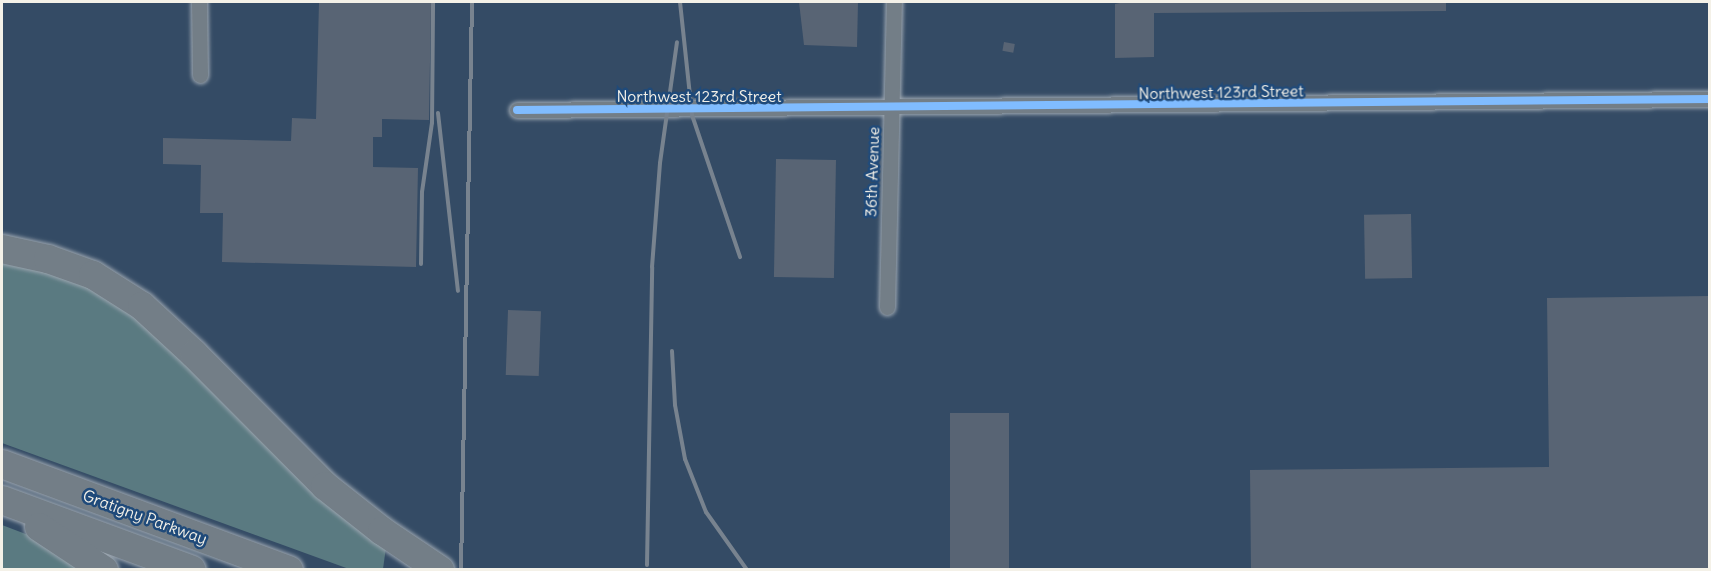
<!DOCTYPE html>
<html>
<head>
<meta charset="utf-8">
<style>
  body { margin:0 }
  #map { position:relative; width:1711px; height:571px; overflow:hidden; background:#344b65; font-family:Delius,sans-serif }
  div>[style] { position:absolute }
  .green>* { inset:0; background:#5a7a81 }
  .building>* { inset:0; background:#586474; transform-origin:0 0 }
  .roads { filter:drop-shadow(0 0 2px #9ba5af) drop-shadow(0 0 2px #9ba5af) }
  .minor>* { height:15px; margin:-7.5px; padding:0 7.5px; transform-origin:7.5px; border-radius:7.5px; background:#737e87 }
  .motorway>* { height:28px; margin:-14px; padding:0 14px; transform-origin:14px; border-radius:14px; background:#737e87 }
  .rail>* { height:4px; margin:-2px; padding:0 2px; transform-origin:2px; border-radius:2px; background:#78838f }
  .cycleway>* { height:8px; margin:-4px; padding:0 4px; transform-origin:4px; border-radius:4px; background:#80bcff }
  span { translate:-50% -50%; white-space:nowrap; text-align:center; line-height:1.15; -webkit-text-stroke:5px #1f4a7a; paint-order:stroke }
  .street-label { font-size:16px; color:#f4f1e8 }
  .frame { position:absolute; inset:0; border:3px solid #f4f1e8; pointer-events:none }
</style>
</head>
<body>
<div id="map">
  <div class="green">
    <i style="clip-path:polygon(2px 260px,60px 273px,125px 308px,387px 540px,383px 569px,349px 569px,2px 443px)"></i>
    <i style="clip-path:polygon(2px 525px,44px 541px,90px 569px,2px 569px)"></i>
  </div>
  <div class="building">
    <i style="clip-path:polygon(319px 2px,431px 2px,429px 120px,382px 119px,382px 137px,373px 137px,373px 167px,418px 168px,416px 267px,222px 262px,223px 213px,200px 213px,201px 165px,163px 164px,163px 138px,291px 141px,292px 118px,316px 119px)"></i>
    <i style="clip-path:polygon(799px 2px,858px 2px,857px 47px,804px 45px)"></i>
    <i style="clip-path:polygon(1125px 2px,1446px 2px,1446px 11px,1154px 13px,1154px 57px,1115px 58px,1115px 4px)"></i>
    <i style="left:1004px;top:42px;width:11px;height:9px;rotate:10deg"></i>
    <i style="left:776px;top:159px;width:60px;height:118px;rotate:1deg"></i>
    <i style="left:1411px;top:214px;width:64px;height:47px;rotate:89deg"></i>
    <i style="clip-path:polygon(1710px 296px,1710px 570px,1251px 570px,1250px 470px,1549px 467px,1547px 298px)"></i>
    <i style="left:508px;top:310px;width:33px;height:65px;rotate:2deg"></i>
    <i style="left:950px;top:413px;width:59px;height:157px"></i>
  </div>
  <div class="roads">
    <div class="minor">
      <i style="left:199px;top:2px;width:73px;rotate:89.2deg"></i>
      <i style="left:517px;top:110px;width:1193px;rotate:-0.53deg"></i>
      <i style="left:887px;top:307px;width:305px;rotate:-88.7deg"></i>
    </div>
    <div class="motorway">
      <i style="left:2px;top:249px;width:47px;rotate:12.3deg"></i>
      <i style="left:48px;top:259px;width:48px;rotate:19.6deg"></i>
      <i style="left:93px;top:275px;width:58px;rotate:32.3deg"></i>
      <i style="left:142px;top:306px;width:71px;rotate:42.7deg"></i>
      <i style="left:194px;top:354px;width:186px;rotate:45.2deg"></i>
      <i style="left:325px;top:486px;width:73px;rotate:38.3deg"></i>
      <i style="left:382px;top:531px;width:70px;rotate:33.9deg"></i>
      <i style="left:2px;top:464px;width:306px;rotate:20.3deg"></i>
      <i style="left:2px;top:500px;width:202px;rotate:20.2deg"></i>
      <i style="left:39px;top:527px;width:78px;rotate:33.5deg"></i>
    </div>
  </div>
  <div class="rail">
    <i style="left:680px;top:2px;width:114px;rotate:83.9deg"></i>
    <i style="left:692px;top:115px;width:150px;rotate:71.3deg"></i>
    <i style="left:438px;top:113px;width:179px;rotate:83.6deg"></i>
    <i style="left:421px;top:264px;width:72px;rotate:-89.2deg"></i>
    <i style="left:422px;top:192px;width:70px;rotate:-81.8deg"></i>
    <i style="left:432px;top:123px;width:121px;rotate:-89.5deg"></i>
    <i style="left:672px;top:351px;width:54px;rotate:86.8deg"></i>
    <i style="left:675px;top:405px;width:55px;rotate:79.5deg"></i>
    <i style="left:685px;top:459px;width:57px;rotate:68.4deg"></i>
    <i style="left:706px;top:512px;width:71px;rotate:54.7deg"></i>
    <i style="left:647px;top:565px;width:298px;rotate:-89deg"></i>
    <i style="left:652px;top:267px;width:104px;rotate:-85.6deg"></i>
    <i style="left:660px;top:163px;width:122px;rotate:-82deg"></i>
    <i style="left:461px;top:570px;width:568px;rotate:-88.89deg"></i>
  </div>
  <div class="cycleway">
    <i style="left:517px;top:110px;width:1193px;rotate:-0.53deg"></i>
  </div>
  <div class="street-label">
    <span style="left:1221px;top:92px;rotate:-1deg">Northwest 123rd Street</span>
    <span style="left:699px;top:96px">Northwest 123rd Street</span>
    <span style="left:872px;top:172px;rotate:-88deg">36th Avenue</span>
    <span style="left:145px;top:517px;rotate:20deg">Gratigny Parkway</span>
  </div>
  <div class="frame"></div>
</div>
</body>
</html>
